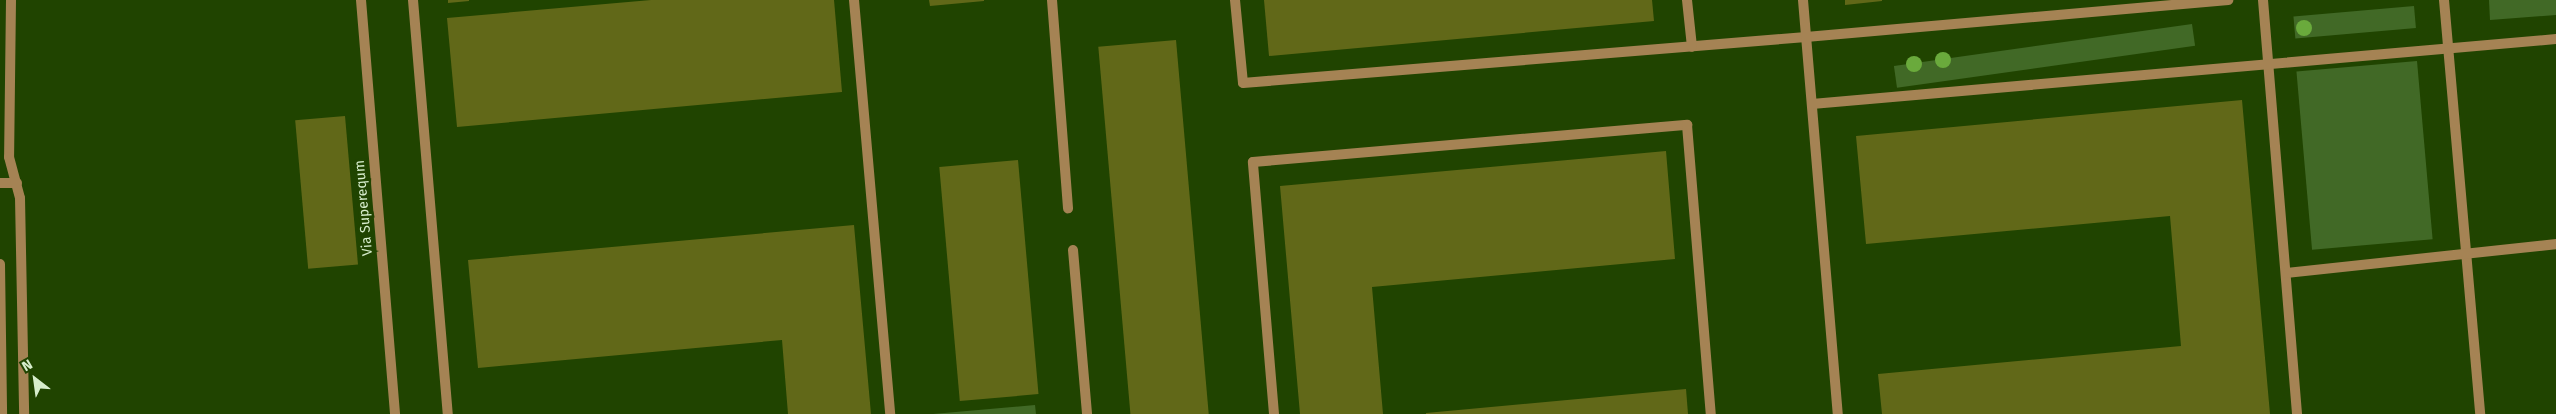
<!DOCTYPE html>
<html>
<head>
<meta charset="utf-8">
<style>
  body { margin:0 }
  #map { position:relative; width:2556px; height:414px; overflow:hidden; background:#204400; font-family:"Fira Sans",sans-serif }
  div>[style] { position:absolute }
  .green>* { inset:0; background:#416926; transform-origin:0 0 }
  .building>* { inset:0; background:#616818; transform-origin:0 0 }
  .service>* { height:10px; margin:-5px; padding:0 5px; transform-origin:5px; border-radius:5px; background:#a58354 }
  .minor>* { height:10px; margin:-5px; padding:0 5px; transform-origin:5px; border-radius:5px; background:#a58354 }
  .trees>* { width:16px; height:16px; margin:-8px; border-radius:50%; background:#6aaa3c }
  span { translate:-50% -50%; white-space:nowrap; text-align:center; line-height:1.15; -webkit-text-stroke:5px #204400; paint-order:stroke }
  .street-label { font-size:14px; color:#d7edcc }
  .north { position:absolute; left:10px; top:354px; width:50px; height:50px; -webkit-text-stroke:4px #204400; paint-order:stroke; rotate:330deg; font-size:14px; font-weight:700; line-height:20px; text-align:center; color:#d7edcc }
  .north::after { content:''; display:block; margin:auto; width:18px; height:22px; background:#d7edcc; clip-path:polygon(50% 0,100% 100%,50% 72%,0 100%) }
</style>
</head>
<body>
<div id="map">
  <div class="green">
    <i style="clip-path:polygon(2489px 0,2556px 0,2556px 15px,2490px 20px)"></i>
    <i style="left:2414px;top:6px;width:22px;height:121px;rotate:85deg"></i>
    <i style="left:2192px;top:24px;width:22px;height:301px;rotate:82deg"></i>
    <i style="left:2417px;top:61px;width:179px;height:121px;rotate:85deg"></i>
    <i style="clip-path:polygon(1035px 405px,1036px 414px,933px 414px)"></i>
  </div>
  <div class="building">
    <i style="clip-path:polygon(448px 0,469px 0,469px 1px,448px 3px)"></i>
    <i style="clip-path:polygon(651px 0,834px 0,842px 92px,457px 127px,447px 18px)"></i>
    <i style="clip-path:polygon(929px 0,984px 0,984px 1px,930px 6px)"></i>
    <i style="clip-path:polygon(1264px 0,1652px 0,1654px 21px,1269px 56px)"></i>
    <i style="clip-path:polygon(1845px 0,1882px 0,1882px 1px,1845px 5px)"></i>
    <i style="left:1176px;top:40px;width:376px;height:78px;rotate:85deg"></i>
    <i style="clip-path:polygon(2242px 100px,2270px 414px,1882px 414px,1878px 374px,2181px 346px,2170px 216px,1866px 244px,1856px 136px)"></i>
    <i style="left:345px;top:116px;width:149px;height:50px;rotate:85deg"></i>
    <i style="clip-path:polygon(1666px 151px,1675px 259px,1372px 287px,1383px 414px,1300px 414px,1280px 186px)"></i>
    <i style="left:1018px;top:160px;width:235px;height:79px;rotate:85deg"></i>
    <i style="clip-path:polygon(854px 225px,871px 414px,788px 414px,782px 340px,478px 368px,468px 260px)"></i>
    <i style="clip-path:polygon(1686px 389px,1688px 414px,1426px 414px,1426px 413px)"></i>
  </div>
  <div class="service">
    <i style="left:413px;top:0;width:415px;rotate:85.2deg"></i>
    <i style="left:854px;top:0;width:416px;rotate:85deg"></i>
    <i style="left:1052px;top:0;width:209px;rotate:85.6deg"></i>
    <i style="left:1235px;top:0;width:83px;rotate:84.5deg"></i>
    <i style="left:1243px;top:83px;width:565px;rotate:-4.67deg"></i>
    <i style="left:1806px;top:37px;width:424px;rotate:-5deg"></i>
    <i style="left:1687px;top:0;width:47px;rotate:83.9deg"></i>
    <i style="left:1803px;top:0;width:415px;rotate:85.2deg"></i>
    <i style="left:2263px;top:0;width:415px;rotate:85.3deg"></i>
    <i style="left:2444px;top:0;width:416px;rotate:85deg"></i>
    <i style="left:1812px;top:104px;width:747px;rotate:-4.99deg"></i>
    <i style="left:0;top:183px;width:17px"></i>
    <i style="left:1073px;top:250px;width:165px;rotate:85.1deg"></i>
    <i style="left:0;top:264px;width:150px;rotate:89.2deg"></i>
    <i style="left:2286px;top:273px;width:272px;rotate:-6.1deg"></i>
    <i style="left:1274px;top:414px;width:253px;rotate:-94.8deg"></i>
    <i style="left:1253px;top:162px;width:436px;rotate:-4.9deg"></i>
    <i style="left:1687px;top:125px;width:290px;rotate:85.3deg"></i>
  </div>
  <div class="minor">
    <i style="left:11px;top:0;width:157px;rotate:90.7deg"></i>
    <i style="left:9px;top:157px;width:42px;rotate:75deg"></i>
    <i style="left:20px;top:198px;width:216px;rotate:88.9deg"></i>
    <i style="left:361px;top:0;width:415px;rotate:85.3deg"></i>
  </div>
  <div class="trees">
    <i style="left:2304px;top:28px"></i>
    <i style="left:1943px;top:60px"></i>
    <i style="left:1914px;top:64px"></i>
  </div>
  <div class="street-label">
    <span style="left:364px;top:208px;rotate:-95deg">Via Superequm</span>
  </div>
  <div class="north">N</div>
</div>
</body>
</html>
